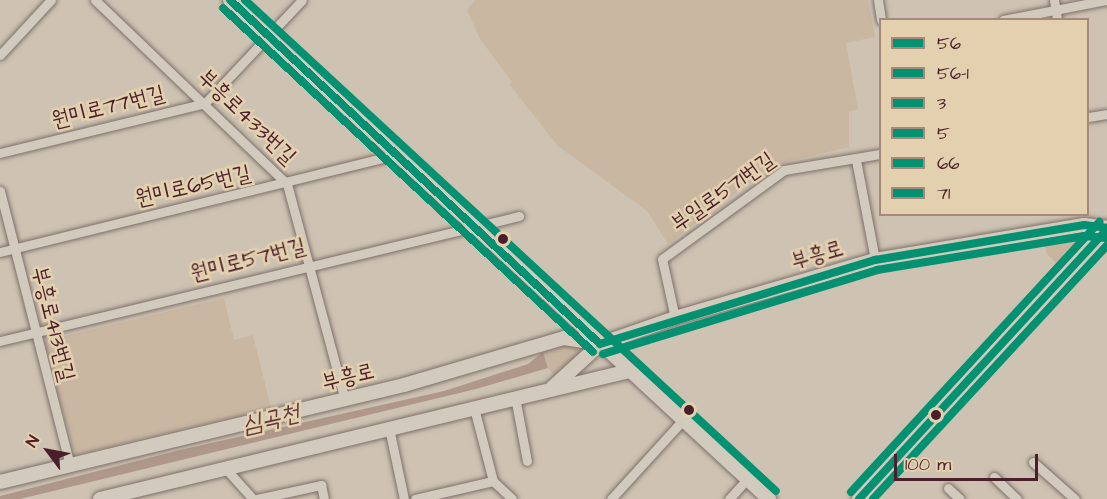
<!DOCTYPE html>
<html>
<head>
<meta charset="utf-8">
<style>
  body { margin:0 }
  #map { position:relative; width:1107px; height:499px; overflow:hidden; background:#cec3b2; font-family:"Architects Daughter","Poor Story",sans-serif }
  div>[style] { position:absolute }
  .built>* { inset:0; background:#c9b7a1 }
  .green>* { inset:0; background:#c7b5a0 }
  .water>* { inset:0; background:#af9889 }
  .roads { filter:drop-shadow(0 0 2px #7e706b) drop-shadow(0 0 2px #7e706b) }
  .street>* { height:9px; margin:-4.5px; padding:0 4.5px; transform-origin:4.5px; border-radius:4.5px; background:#d1cabd }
  .secondary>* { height:14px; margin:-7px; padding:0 7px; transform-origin:7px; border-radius:7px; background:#d1cabd }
  .bus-1>* { height:8px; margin:-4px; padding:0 4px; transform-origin:4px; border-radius:4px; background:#049171 }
  .bus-2>* { height:8px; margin:-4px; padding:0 4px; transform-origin:4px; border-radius:4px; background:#049171 }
  .bus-3>* { height:8px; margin:-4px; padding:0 4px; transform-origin:4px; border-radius:4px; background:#049171 }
  .bus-4>* { height:8px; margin:-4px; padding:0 4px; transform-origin:4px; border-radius:4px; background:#049171 }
  .bus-5>* { height:8px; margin:-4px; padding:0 4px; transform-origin:4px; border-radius:4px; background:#049171 }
  .bus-6>* { height:8px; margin:-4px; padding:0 4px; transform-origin:4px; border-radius:4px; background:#049171 }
  .dots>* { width:16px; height:16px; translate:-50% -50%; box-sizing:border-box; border:3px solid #e3d0ae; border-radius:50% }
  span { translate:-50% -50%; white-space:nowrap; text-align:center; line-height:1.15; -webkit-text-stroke:5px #e3d0ae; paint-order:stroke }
  .street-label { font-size:22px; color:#4a1f2b }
  .water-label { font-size:24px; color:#60383e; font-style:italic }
  .legend { position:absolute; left:879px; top:18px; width:210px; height:198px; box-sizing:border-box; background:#e3d0ae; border:2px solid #a6897a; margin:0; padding:8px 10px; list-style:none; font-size:18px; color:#4a1f2b }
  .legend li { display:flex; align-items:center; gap:12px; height:30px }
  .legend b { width:30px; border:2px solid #a6897a }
  .north { position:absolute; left:18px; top:421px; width:60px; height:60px; -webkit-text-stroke:4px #e3d0ae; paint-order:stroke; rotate:302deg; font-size:16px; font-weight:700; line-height:24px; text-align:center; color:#4a1f2b }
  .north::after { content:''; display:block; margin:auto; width:21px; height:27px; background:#4a1f2b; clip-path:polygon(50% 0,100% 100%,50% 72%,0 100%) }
  .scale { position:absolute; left:894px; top:454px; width:144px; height:27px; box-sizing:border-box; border:3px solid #4a1f2b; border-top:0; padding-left:8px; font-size:18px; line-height:21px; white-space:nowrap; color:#4a1f2b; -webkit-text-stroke:4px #e3d0ae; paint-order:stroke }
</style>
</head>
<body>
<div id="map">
  <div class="built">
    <i style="clip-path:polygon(475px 0,868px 0,875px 37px,846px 43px,858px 110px,849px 111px,849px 147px,773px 165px,668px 244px,647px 211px,558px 146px,509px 84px,512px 82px,480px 39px,467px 10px)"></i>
    <i style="clip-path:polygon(224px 298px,234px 340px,253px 335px,271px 408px,75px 455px,44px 341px)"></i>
  </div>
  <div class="green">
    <i style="clip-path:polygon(1077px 237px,1080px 244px,1058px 265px,1047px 254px,1045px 245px)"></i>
    <i style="clip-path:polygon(556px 344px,576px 345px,581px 355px,573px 368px,555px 376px,548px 368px,543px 352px)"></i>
  </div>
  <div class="water">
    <i style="clip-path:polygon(543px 352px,548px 368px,476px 389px,20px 499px,0 499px,0 496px,180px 450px,444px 391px,528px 364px)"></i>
  </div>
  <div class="roads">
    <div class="street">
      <i style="left:95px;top:0;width:266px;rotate:43.8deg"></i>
      <i style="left:287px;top:184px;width:224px;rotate:75deg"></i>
      <i style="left:878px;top:0;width:20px;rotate:81deg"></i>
      <i style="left:1054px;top:0;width:20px;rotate:81deg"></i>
      <i style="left:1003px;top:20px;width:106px;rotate:-10.9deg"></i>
      <i style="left:0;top:55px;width:75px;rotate:-47.2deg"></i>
      <i style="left:1088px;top:117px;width:19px;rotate:-9deg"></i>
      <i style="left:0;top:153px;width:211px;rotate:-13.7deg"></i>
      <i style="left:205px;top:103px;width:141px;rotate:-46.7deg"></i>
      <i style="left:856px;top:160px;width:102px;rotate:79.2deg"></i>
      <i style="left:0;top:191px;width:284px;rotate:75.7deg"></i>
      <i style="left:0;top:252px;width:407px;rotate:-13.8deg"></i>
      <i style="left:675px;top:318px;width:60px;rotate:-102.4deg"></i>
      <i style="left:662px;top:259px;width:151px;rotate:-36.1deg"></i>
      <i style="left:784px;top:170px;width:97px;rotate:-9.5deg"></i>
      <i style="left:0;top:341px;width:534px;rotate:-13.54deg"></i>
      <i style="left:515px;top:397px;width:65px;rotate:79.4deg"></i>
      <i style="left:474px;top:408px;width:75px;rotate:75.4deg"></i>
      <i style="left:493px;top:481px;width:26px;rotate:43deg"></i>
      <i style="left:389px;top:428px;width:73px;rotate:78.1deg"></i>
      <i style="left:1033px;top:462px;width:56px;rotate:41.4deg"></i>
      <i style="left:226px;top:469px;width:40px;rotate:48deg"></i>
      <i style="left:994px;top:477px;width:32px;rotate:44deg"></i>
      <i style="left:948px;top:488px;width:16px;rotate:43deg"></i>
      <i style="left:257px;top:499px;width:66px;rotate:-12.3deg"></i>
      <i style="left:321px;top:485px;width:14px;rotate:78deg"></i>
      <i style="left:415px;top:499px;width:80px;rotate:-13deg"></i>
      <i style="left:611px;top:499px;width:107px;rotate:-47.7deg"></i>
      <i style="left:729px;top:499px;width:27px;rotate:-48deg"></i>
    </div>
    <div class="secondary">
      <i style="left:230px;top:0;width:735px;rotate:42.79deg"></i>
      <i style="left:552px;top:388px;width:65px;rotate:-42.5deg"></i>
      <i style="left:600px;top:344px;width:79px;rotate:-19.1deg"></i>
      <i style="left:675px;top:318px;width:208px;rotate:-16.2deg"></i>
      <i style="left:875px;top:260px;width:212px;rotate:-9.5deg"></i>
      <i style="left:1084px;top:225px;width:23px;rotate:7deg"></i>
      <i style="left:0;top:482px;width:415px;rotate:-13.5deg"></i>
      <i style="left:404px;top:385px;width:167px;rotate:-16.4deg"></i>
      <i style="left:564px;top:338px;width:36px;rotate:9deg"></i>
      <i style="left:100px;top:499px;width:544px;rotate:-13.6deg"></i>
      <i style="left:859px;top:499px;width:367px;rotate:-47.4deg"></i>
    </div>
  </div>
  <div class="bus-1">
    <i style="left:230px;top:0;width:505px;rotate:42.91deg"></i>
    <i style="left:600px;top:344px;width:288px;rotate:-17deg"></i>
    <i style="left:875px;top:260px;width:212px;rotate:-9.5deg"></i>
    <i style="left:1084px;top:225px;width:23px;rotate:7deg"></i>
  </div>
  <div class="bus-2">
    <i style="left:223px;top:8px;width:505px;rotate:42.91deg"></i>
    <i style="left:603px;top:354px;width:287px;rotate:-17deg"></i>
    <i style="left:877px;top:270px;width:210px;rotate:-9.3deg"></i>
    <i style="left:1084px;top:236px;width:22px;rotate:5deg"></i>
  </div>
  <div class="bus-3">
    <i style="left:245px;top:0;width:723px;rotate:42.76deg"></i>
  </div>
  <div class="bus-4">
    <i style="left:859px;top:499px;width:367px;rotate:-47.4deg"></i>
  </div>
  <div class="bus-5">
    <i style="left:873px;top:499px;width:345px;rotate:-47.3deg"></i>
  </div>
  <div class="bus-6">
    <i style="left:851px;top:492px;width:367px;rotate:-47.4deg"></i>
  </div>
  <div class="dots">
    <i style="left:503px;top:239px;background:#4a1f2b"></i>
    <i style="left:689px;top:410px;background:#4a1f2b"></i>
    <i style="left:936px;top:415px;background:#4a1f2b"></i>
  </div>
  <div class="street-label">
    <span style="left:108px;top:107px;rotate:-14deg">원미로77번길</span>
    <span style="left:247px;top:117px;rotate:44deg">부흥로433번길</span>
    <span style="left:193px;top:186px;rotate:-13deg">원미로65번길</span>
    <span style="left:723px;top:192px;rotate:-35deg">부일로571번길</span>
    <span style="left:817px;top:255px;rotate:-16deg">부흥로</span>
    <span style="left:248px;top:260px;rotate:-14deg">원미로57번길</span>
    <span style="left:53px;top:324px;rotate:76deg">부흥로413번길</span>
    <span style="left:348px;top:377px;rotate:-14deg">부흥로</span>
  </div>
  <div class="water-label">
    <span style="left:271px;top:420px;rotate:-13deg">심곡천</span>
  </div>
  <ul class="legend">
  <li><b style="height:8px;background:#049171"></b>56</li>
  <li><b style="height:8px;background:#049171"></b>56-1</li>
  <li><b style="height:8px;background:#049171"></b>3</li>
  <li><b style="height:8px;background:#049171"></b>5</li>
  <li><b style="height:8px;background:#049171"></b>66</li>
  <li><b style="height:8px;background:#049171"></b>71</li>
  </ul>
  <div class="north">N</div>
  <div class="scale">100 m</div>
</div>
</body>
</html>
